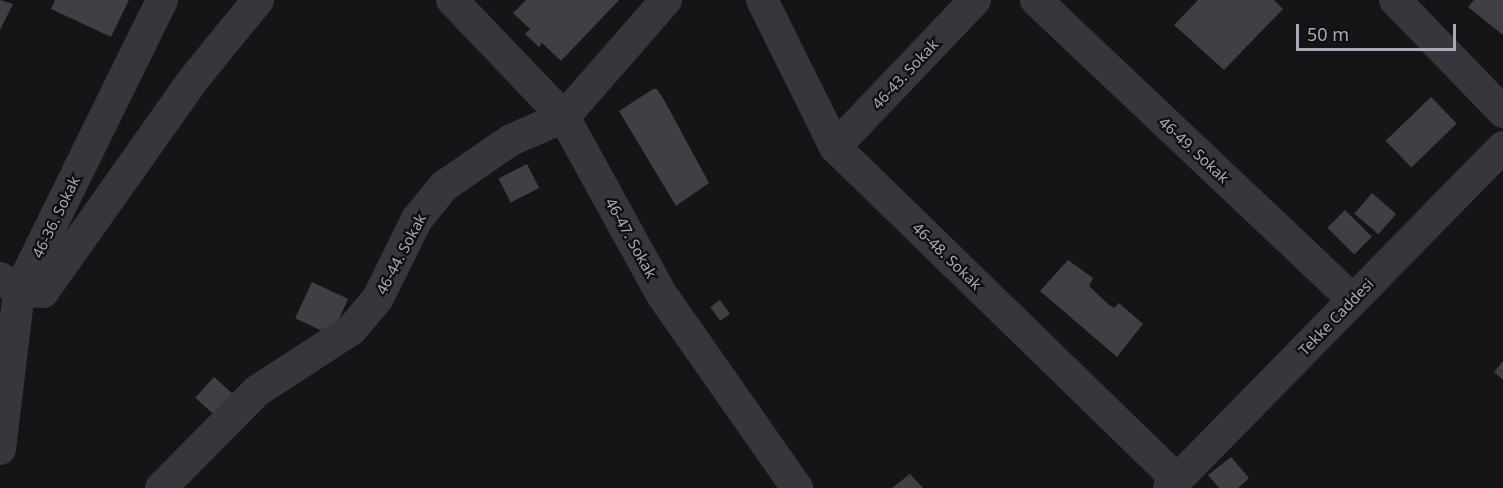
<!DOCTYPE html>
<html>
<head>
<meta charset="utf-8">
<style>
  body { margin:0 }
  #map { position:relative; width:1503px; height:488px; overflow:hidden; background:#151517; font-family:"Noto Sans",sans-serif }
  div>[style] { position:absolute }
  .building>* { inset:0; background:#3f3f44; transform-origin:0 0 }
  .minor>* { height:32px; margin:-16px; padding:0 16px; transform-origin:16px; border-radius:16px; background:#36363c }
  span { translate:-50% -50%; white-space:nowrap; text-align:center; line-height:1.15; -webkit-text-stroke:4.5px #101012; paint-order:stroke }
  .street-label { font-size:15px; color:#a6aab7 }
  .scale { position:absolute; left:1296px; top:24px; width:160px; height:27px; box-sizing:border-box; border:3px solid #a6aab7; border-top:0; padding-left:8px; font-size:18px; line-height:21px; white-space:nowrap; color:#a6aab7; -webkit-text-stroke:4px #101012; paint-order:stroke }
</style>
</head>
<body>
<div id="map">
  <div class="building">
    <i style="clip-path:polygon(0 0,13px 4px,0 30px)"></i>
    <i style="clip-path:polygon(55px 0,129px 0,111px 37px,51px 9px)"></i>
    <i style="clip-path:polygon(526px 0,619px 0,561px 61px,542px 43px,539px 47px,525px 34px,530px 29px,513px 13px)"></i>
    <i style="clip-path:polygon(1198px 0,1274px 0,1283px 9px,1224px 70px,1174px 25px)"></i>
    <i style="clip-path:polygon(1474px 0,1503px 0,1503px 35px,1468px 7px)"></i>
    <i style="clip-path:polygon(653px 89px,657px 89px,663px 98px,709px 183px,676px 206px,619px 111px)"></i>
    <i style="left:1431px;top:97px;width:37px;height:63px;rotate:46deg"></i>
    <i style="left:527px;top:164px;width:27px;height:32px;rotate:63deg"></i>
    <i style="left:1372px;top:193px;width:32px;height:27px;rotate:41deg"></i>
    <i style="left:1345px;top:210px;width:38px;height:25px;rotate:45deg"></i>
    <i style="clip-path:polygon(1068px 260px,1093px 278px,1089px 286px,1108px 304px,1114px 308px,1119px 303px,1143px 324px,1117px 357px,1040px 291px)"></i>
    <i style="left:312px;top:282px;width:40px;height:40px;rotate:25deg"></i>
    <i style="left:720px;top:300px;width:17px;height:12px;rotate:54deg"></i>
    <i style="clip-path:polygon(1503px 361px,1503px 380px,1494px 372px)"></i>
    <i style="left:214px;top:377px;width:28px;height:28px;rotate:42deg"></i>
    <i style="clip-path:polygon(1231px 457px,1249px 478px,1238px 488px,1219px 488px,1208px 475px)"></i>
    <i style="clip-path:polygon(910px 474px,923px 488px,892px 488px)"></i>
  </div>
  <div class="minor">
    <i style="left:452px;top:0;width:162px;rotate:46.3deg"></i>
    <i style="left:564px;top:117px;width:203px;rotate:61.2deg"></i>
    <i style="left:662px;top:295px;width:236px;rotate:55deg"></i>
    <i style="left:762px;top:0;width:164px;rotate:63.6deg"></i>
    <i style="left:835px;top:147px;width:477px;rotate:44.2deg"></i>
    <i style="left:1036px;top:0;width:436px;rotate:43.4deg"></i>
    <i style="left:1395px;top:0;width:156px;rotate:46deg"></i>
    <i style="left:835px;top:147px;width:203px;rotate:-46.4deg"></i>
    <i style="left:0;top:278px;width:23px;rotate:34deg"></i>
    <i style="left:19px;top:291px;width:24px;rotate:2deg"></i>
    <i style="left:43px;top:292px;width:260px;rotate:-54.7deg"></i>
    <i style="left:193px;top:80px;width:103px;rotate:-50.9deg"></i>
    <i style="left:0;top:449px;width:159px;rotate:-83.1deg"></i>
    <i style="left:19px;top:291px;width:324px;rotate:-63.8deg"></i>
    <i style="left:161px;top:488px;width:136px;rotate:-45.3deg"></i>
    <i style="left:257px;top:391px;width:113px;rotate:-33.1deg"></i>
    <i style="left:352px;top:329px;width:40px;rotate:-50deg"></i>
    <i style="left:378px;top:298px;width:88px;rotate:-63.7deg"></i>
    <i style="left:417px;top:219px;width:43px;rotate:-50.7deg"></i>
    <i style="left:444px;top:186px;width:81px;rotate:-34.5deg"></i>
    <i style="left:511px;top:140px;width:58px;rotate:-23.5deg"></i>
    <i style="left:564px;top:117px;width:155px;rotate:-48.9deg"></i>
    <i style="left:1169px;top:488px;width:477px;rotate:-45.6deg"></i>
  </div>
  <div class="street-label">
    <span style="left:905px;top:74px;rotate:-47deg">46-43. Sokak</span>
    <span style="left:1194px;top:150px;rotate:43deg">46-49. Sokak</span>
    <span style="left:56px;top:217px;rotate:-64deg">46-36. Sokak</span>
    <span style="left:631px;top:238px;rotate:61deg">46-47. Sokak</span>
    <span style="left:401px;top:254px;rotate:-62deg">46-44. Sokak</span>
    <span style="left:947px;top:256px;rotate:44deg">46-48. Sokak</span>
    <span style="left:1336px;top:317px;rotate:-46deg">Tekke Caddesi</span>
  </div>
  <div class="scale">50 m</div>
</div>
</body>
</html>
